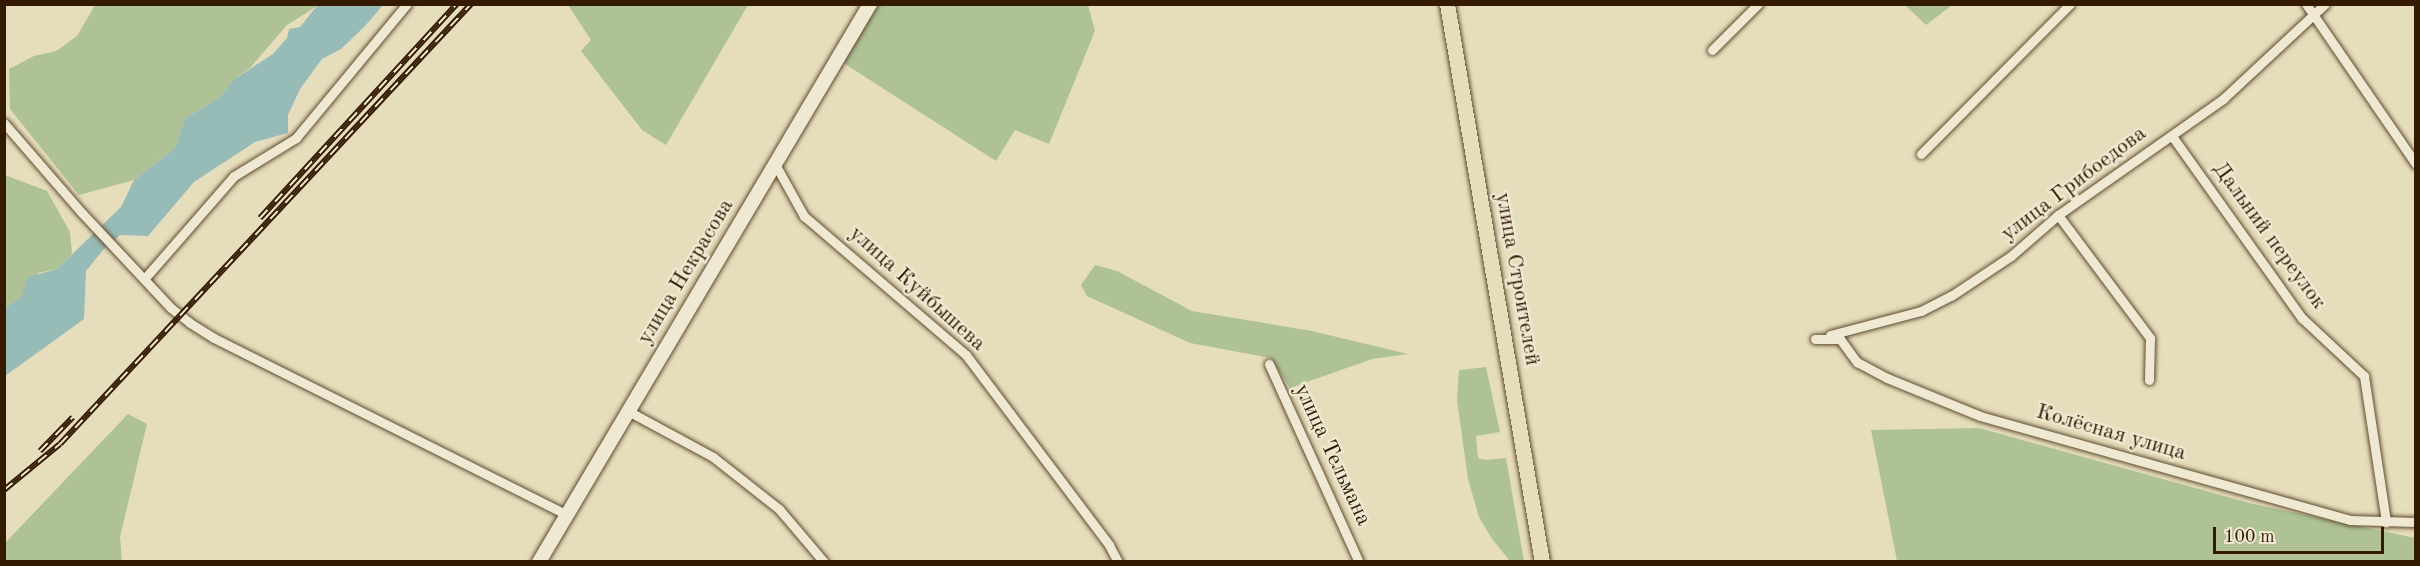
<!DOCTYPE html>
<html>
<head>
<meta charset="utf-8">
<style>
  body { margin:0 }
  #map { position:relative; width:2420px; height:566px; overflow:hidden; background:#e6ddbc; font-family:"Old Standard TT",serif }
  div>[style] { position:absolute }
  .green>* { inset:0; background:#aec296 }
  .water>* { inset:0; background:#97bbb6 }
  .roads { filter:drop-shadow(0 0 2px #604b2f) drop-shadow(0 0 2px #604b2f) }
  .street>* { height:9px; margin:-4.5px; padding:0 4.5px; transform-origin:4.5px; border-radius:4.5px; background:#efe9d3 }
  .secondary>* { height:14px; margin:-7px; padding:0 7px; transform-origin:7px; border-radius:7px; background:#efe9d3 }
  .primary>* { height:15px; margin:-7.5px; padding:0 7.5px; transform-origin:7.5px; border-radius:7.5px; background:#e6ddbc }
  .rail>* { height:6px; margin-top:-3px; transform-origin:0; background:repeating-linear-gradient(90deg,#efe9d3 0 11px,#341a00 0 22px); box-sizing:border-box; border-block:2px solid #341a00 }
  span { translate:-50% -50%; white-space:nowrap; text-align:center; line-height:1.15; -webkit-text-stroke:4.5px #efe9d3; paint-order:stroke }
  .street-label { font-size:22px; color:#341a00 }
  .frame { position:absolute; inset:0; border:6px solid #341a00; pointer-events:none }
  .scale { position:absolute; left:2213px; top:527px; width:171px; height:27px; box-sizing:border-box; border:3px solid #341a00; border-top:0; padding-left:8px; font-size:18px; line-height:21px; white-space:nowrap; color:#341a00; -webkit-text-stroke:4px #efe9d3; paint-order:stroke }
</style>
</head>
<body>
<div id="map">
  <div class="green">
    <i style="clip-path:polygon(95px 5px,319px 5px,287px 25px,250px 68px,233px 80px,218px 99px,185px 118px,175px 148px,134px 180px,79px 195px,10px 109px,9px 69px,34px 56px,56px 51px,77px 36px)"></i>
    <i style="clip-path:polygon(568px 5px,748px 5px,666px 145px,642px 130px,581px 51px,591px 40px)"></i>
    <i style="clip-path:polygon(878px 5px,1088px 5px,1095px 31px,1049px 144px,1015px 130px,996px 161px,842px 62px)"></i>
    <i style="clip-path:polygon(1905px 5px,1952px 5px,1926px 25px)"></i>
    <i style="clip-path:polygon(5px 175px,47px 191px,70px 232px,72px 254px,57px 269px,38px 273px,21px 297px,5px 308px)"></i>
    <i style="clip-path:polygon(1095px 265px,1117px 271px,1192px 311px,1312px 331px,1408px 354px,1372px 359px,1290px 388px,1271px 358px,1190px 343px,1087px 296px,1081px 285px)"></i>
    <i style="clip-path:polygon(1486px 367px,1500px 432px,1476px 436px,1478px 458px,1486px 460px,1506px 458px,1524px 561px,1510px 561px,1492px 539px,1479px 517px,1468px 479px,1457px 400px,1459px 370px)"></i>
    <i style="clip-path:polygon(128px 414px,147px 424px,120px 537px,122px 561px,5px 561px,5px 543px)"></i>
    <i style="clip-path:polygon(1979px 428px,2249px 503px,2415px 538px,2415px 561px,1897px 561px,1871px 430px)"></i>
  </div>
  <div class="water">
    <i style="clip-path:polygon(322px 4px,383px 5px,365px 26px,341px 49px,322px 59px,300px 89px,288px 115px,288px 133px,255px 142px,194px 182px,148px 236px,120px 235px,103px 250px,86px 271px,84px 319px,5px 376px,5px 308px,21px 297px,28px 277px,57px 269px,121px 207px,134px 180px,175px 148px,185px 118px,218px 99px,233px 80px,273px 54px,287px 38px,289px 29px,300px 27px,316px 7px)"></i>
  </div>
  <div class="roads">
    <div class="street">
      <i style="left:2306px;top:4px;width:194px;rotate:55.5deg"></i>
      <i style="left:1712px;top:50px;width:65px;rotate:-45deg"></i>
      <i style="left:4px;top:123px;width:119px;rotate:49.1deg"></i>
      <i style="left:82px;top:213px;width:130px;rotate:46.9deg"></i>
      <i style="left:171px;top:308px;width:24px;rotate:38deg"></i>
      <i style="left:190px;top:323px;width:28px;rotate:32deg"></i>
      <i style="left:214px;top:338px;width:393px;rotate:26.6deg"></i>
      <i style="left:2172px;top:136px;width:224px;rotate:54.5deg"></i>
      <i style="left:2302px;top:318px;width:85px;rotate:43.1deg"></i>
      <i style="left:2364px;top:376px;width:148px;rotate:81.4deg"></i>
      <i style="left:1921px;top:154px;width:211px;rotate:-45.2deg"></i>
      <i style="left:775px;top:164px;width:60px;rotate:60.9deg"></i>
      <i style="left:804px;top:216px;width:213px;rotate:40.6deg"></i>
      <i style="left:966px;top:355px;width:238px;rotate:53deg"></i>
      <i style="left:1109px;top:545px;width:19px;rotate:62deg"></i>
      <i style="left:2058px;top:215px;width:154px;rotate:53.2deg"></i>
      <i style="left:2150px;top:338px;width:42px;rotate:91.4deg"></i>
      <i style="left:145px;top:278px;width:135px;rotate:-48.9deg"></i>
      <i style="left:234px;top:176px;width:73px;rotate:-31.5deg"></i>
      <i style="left:296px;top:138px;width:174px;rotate:-50.4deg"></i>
      <i style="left:1830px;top:335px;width:94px;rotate:-14.8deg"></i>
      <i style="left:1921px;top:311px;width:34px;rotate:-27deg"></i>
      <i style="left:1951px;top:296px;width:72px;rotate:-33.7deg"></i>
      <i style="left:2011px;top:256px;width:62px;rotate:-41.1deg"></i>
      <i style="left:2058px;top:215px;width:202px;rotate:-35.1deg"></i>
      <i style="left:2223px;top:99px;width:139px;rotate:-43deg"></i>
      <i style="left:1815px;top:339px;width:25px"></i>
      <i style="left:1840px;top:339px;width:29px;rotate:54deg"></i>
      <i style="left:1857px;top:362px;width:34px;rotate:28deg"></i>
      <i style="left:1887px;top:378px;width:100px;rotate:22.2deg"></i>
      <i style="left:1980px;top:416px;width:384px;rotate:15.7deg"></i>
      <i style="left:2350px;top:520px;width:66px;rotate:1.7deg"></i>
      <i style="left:1269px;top:364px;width:217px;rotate:65.6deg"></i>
      <i style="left:628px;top:411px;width:97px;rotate:28.4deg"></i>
      <i style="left:713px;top:457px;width:84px;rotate:38.2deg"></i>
      <i style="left:779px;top:509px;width:70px;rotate:49.7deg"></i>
    </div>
    <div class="secondary">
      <i style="left:539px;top:562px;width:649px;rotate:-59.32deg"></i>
    </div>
    <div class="primary">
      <i style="left:1447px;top:4px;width:566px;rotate:80.34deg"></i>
    </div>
  </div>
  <div class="rail">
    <i style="left:260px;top:218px;width:291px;rotate:-47.4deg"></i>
    <i style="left:40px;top:451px;width:47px;rotate:-45.9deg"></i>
    <i style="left:4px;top:490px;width:72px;rotate:-39.4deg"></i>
    <i style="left:60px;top:444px;width:602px;rotate:-46.95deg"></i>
  </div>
  <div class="street-label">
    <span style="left:2074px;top:184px;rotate:-37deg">улица Грибоедова</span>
    <span style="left:2269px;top:236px;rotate:54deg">Дальний переулок</span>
    <span style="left:686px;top:272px;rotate:-59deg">улица Некрасова</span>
    <span style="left:1517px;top:279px;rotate:80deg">улица Строителей</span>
    <span style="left:917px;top:289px;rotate:42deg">улица Куйбышева</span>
    <span style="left:2111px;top:433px;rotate:16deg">Колёсная улица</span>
    <span style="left:1332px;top:455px;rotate:65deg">улица Тельмана</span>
  </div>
  <div class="frame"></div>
  <div class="scale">100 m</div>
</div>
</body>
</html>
